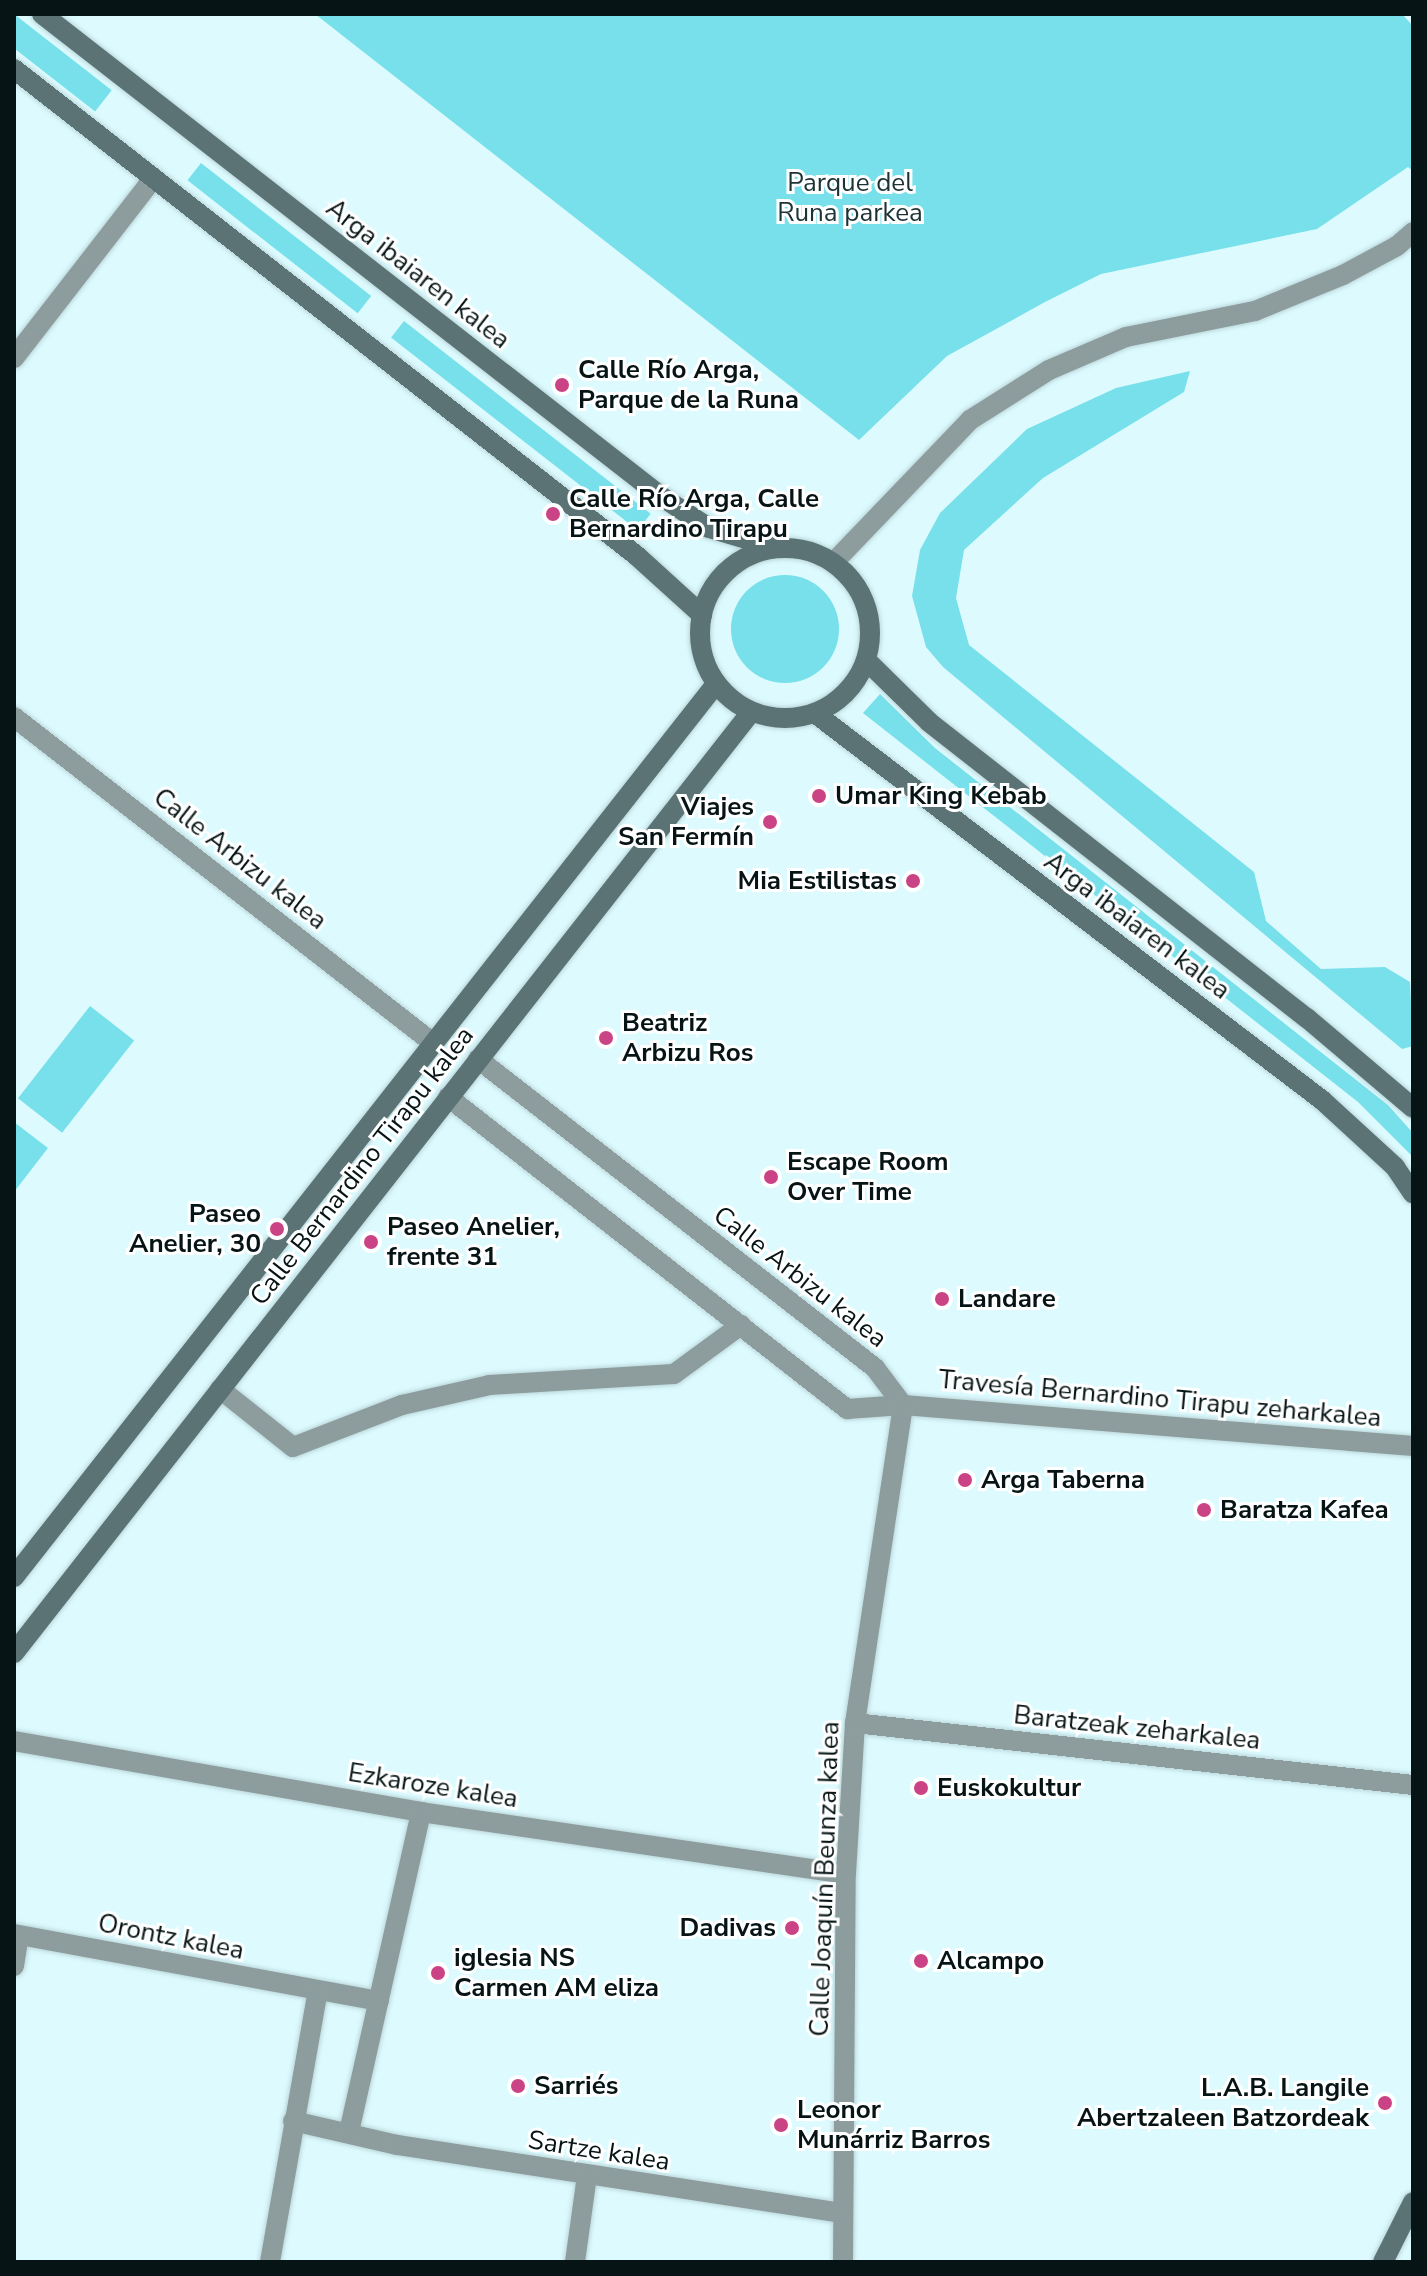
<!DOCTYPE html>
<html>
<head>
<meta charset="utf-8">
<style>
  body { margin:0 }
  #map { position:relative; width:1427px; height:2276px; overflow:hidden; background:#ddfbff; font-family:"Nunito Sans",sans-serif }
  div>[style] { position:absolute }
  .green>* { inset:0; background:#77e0eb; transform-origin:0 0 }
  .round { border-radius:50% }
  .roads { filter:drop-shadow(0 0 2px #bbd6da) drop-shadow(0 0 2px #bbd6da) }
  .street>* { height:20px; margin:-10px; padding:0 10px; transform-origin:10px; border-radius:10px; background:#8d9d9e }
  .secondary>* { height:20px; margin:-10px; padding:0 10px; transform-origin:10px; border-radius:10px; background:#5c7375 }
  .secondary>.ring { margin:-10px; padding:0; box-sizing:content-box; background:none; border:20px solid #5c7375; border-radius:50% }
  .dots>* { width:22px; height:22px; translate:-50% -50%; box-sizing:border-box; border:4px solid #fff; border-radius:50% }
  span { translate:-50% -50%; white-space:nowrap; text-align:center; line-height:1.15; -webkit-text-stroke:6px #fff; paint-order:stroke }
  .park-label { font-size:26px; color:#1c3235 }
  .street-label { font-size:26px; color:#061415 }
  .poi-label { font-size:26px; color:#061415; font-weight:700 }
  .left { translate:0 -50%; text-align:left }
  .right { translate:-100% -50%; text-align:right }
  .frame { position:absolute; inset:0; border:16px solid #061415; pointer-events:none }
</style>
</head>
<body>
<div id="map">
  <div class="green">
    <i style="left:14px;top:14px;width:124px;height:27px;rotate:38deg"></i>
    <i style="clip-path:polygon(315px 14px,1402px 14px,1413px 26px,1413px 171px,1408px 167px,1317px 229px,1101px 274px,1045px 302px,947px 356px,859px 440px)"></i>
    <i style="left:201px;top:163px;width:216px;height:22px;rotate:38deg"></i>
    <i style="left:404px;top:321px;width:313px;height:21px;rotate:38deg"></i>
    <i style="clip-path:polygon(1190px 371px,1184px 392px,1043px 478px,964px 550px,956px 598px,969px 645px,1254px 872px,1266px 921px,1321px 969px,1385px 967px,1410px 982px,1413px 1046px,1402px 1049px,943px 667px,926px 647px,912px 596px,920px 550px,940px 513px,1027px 429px,1116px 388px)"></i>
    <i class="round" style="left:731px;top:575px;width:108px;height:108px"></i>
    <i style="clip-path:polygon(880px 694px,935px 748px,1388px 1105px,1413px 1133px,1413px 1157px,1358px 1102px,863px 713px)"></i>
    <i style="left:90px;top:1006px;width:56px;height:117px;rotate:38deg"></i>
    <i style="clip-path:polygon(14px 1122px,48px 1148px,14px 1192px)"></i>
  </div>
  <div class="roads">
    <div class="street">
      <i style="left:14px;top:358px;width:225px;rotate:-52.2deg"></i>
      <i style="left:834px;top:562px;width:197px;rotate:-46.2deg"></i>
      <i style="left:970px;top:420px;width:93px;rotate:-32.3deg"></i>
      <i style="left:1049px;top:370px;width:84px;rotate:-23.2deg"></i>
      <i style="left:1126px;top:337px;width:132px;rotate:-11.4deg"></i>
      <i style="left:1255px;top:311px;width:95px;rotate:-22.2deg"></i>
      <i style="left:1343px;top:275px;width:61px;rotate:-28.2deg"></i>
      <i style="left:1397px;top:246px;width:21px;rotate:-41deg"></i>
      <i style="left:14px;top:717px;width:531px;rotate:37.88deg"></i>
      <i style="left:478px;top:1059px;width:503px;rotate:37.89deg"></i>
      <i style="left:875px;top:1368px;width:46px;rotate:52.9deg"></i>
      <i style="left:448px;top:1097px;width:507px;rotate:38.02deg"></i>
      <i style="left:847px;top:1409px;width:56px;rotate:-4.1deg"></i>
      <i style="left:903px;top:1405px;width:512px;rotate:4.6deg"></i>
      <i style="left:220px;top:1389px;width:93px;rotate:38.5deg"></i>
      <i style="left:293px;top:1447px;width:117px;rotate:-21.1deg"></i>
      <i style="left:402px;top:1405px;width:89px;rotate:-12.9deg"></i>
      <i style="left:489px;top:1385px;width:185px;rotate:-3.4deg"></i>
      <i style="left:674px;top:1374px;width:83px;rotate:-36.2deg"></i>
      <i style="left:855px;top:1723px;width:561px;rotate:6.34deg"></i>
      <i style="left:14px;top:1741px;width:413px;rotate:9.9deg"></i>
      <i style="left:421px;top:1812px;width:429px;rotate:8.3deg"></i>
      <i style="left:14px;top:1934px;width:371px;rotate:10.4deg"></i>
      <i style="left:14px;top:1966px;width:31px;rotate:-81deg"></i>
      <i style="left:293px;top:2121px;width:107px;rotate:13deg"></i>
      <i style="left:397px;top:2145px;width:451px;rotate:8.7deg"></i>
      <i style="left:349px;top:2132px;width:328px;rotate:-77.3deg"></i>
      <i style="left:270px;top:2262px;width:275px;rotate:-80deg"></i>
      <i style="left:575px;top:2262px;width:87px;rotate:-82.1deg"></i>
      <i style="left:843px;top:2262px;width:388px;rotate:-89.6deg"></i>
      <i style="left:846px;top:1874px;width:151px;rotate:-86.6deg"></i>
      <i style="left:855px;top:1723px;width:322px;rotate:-81.4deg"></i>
    </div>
    <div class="secondary">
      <i style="left:42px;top:14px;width:786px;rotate:37.92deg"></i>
      <i style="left:662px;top:497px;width:56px;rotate:33.4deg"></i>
      <i style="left:709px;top:528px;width:71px;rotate:16.4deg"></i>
      <i style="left:14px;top:69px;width:791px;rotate:38.01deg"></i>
      <i style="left:637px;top:556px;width:88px;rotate:42.2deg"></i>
      <i class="ring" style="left:700px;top:548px;width:150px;height:150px"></i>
      <i style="left:867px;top:661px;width:87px;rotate:44.5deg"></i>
      <i style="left:929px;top:722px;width:480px;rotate:38.1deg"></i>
      <i style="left:1307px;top:1018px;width:139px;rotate:40.3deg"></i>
      <i style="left:816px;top:714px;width:636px;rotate:37.34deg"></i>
      <i style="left:1322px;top:1100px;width:99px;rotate:42.5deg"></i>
      <i style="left:1395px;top:1167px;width:32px;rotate:56deg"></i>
      <i style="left:14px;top:1577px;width:1136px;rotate:-51.83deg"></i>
      <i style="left:14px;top:1653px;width:1195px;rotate:-51.93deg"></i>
      <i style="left:1383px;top:2262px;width:67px;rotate:-63.4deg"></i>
    </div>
  </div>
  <div class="dots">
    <i style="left:562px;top:385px;background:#ca4485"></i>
    <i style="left:553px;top:514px;background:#ca4485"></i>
    <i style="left:819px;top:796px;background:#ca4485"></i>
    <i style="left:770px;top:822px;background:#ca4485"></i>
    <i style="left:913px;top:881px;background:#ca4485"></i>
    <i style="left:606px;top:1038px;background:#ca4485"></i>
    <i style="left:771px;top:1177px;background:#ca4485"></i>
    <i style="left:277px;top:1229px;background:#ca4485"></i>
    <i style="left:371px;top:1242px;background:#ca4485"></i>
    <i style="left:942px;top:1299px;background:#ca4485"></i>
    <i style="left:965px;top:1480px;background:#ca4485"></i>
    <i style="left:1204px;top:1510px;background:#ca4485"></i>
    <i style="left:921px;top:1788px;background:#ca4485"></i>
    <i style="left:792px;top:1928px;background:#ca4485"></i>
    <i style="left:921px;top:1961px;background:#ca4485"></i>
    <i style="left:438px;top:1973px;background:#ca4485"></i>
    <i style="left:518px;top:2086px;background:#ca4485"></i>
    <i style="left:1385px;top:2103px;background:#ca4485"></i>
    <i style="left:781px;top:2125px;background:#ca4485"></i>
  </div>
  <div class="park-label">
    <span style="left:850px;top:198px">Parque del<br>Runa parkea</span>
  </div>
  <div class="street-label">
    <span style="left:418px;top:274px;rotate:38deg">Arga ibaiaren kalea</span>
    <span style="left:240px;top:859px;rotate:38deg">Calle Arbizu kalea</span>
    <span style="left:1137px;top:926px;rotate:37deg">Arga ibaiaren kalea</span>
    <span style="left:362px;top:1166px;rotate:-52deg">Calle Bernardino Tirapu kalea</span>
    <span style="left:800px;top:1277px;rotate:38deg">Calle Arbizu kalea</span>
    <span style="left:1160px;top:1399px;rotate:5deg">Travesía Bernardino Tirapu zeharkalea</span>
    <span style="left:1137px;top:1728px;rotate:6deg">Baratzeak zeharkalea</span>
    <span style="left:433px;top:1786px;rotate:9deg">Ezkaroze kalea</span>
    <span style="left:825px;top:1879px;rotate:-88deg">Calle Joaquín Beunza kalea</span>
    <span style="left:171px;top:1937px;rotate:11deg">Orontz kalea</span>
    <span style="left:599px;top:2151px;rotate:9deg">Sartze kalea</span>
  </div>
  <div class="poi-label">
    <span class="left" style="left:578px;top:385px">Calle Río Arga,<br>Parque de la Runa</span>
    <span class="left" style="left:569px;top:514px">Calle Río Arga, Calle<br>Bernardino Tirapu</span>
    <span class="left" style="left:835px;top:796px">Umar King Kebab</span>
    <span class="right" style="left:754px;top:822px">Viajes<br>San Fermín</span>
    <span class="right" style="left:897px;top:881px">Mia Estilistas</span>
    <span class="left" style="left:622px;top:1038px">Beatriz<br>Arbizu Ros</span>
    <span class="left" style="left:787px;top:1177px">Escape Room<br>Over Time</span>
    <span class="right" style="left:261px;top:1229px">Paseo<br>Anelier, 30</span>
    <span class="left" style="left:387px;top:1242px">Paseo Anelier,<br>frente 31</span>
    <span class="left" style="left:958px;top:1299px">Landare</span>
    <span class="left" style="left:981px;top:1480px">Arga Taberna</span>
    <span class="left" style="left:1220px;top:1510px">Baratza Kafea</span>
    <span class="left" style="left:937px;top:1788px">Euskokultur</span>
    <span class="right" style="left:776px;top:1928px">Dadivas</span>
    <span class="left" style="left:454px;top:1973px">iglesia NS<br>Carmen AM eliza</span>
    <span class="left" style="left:937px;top:1961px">Alcampo</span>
    <span class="left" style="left:534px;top:2086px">Sarriés</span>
    <span class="right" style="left:1369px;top:2103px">L.A.B. Langile<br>Abertzaleen Batzordeak</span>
    <span class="left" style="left:797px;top:2125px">Leonor<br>Munárriz Barros</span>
  </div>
  <div class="frame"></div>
</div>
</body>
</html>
